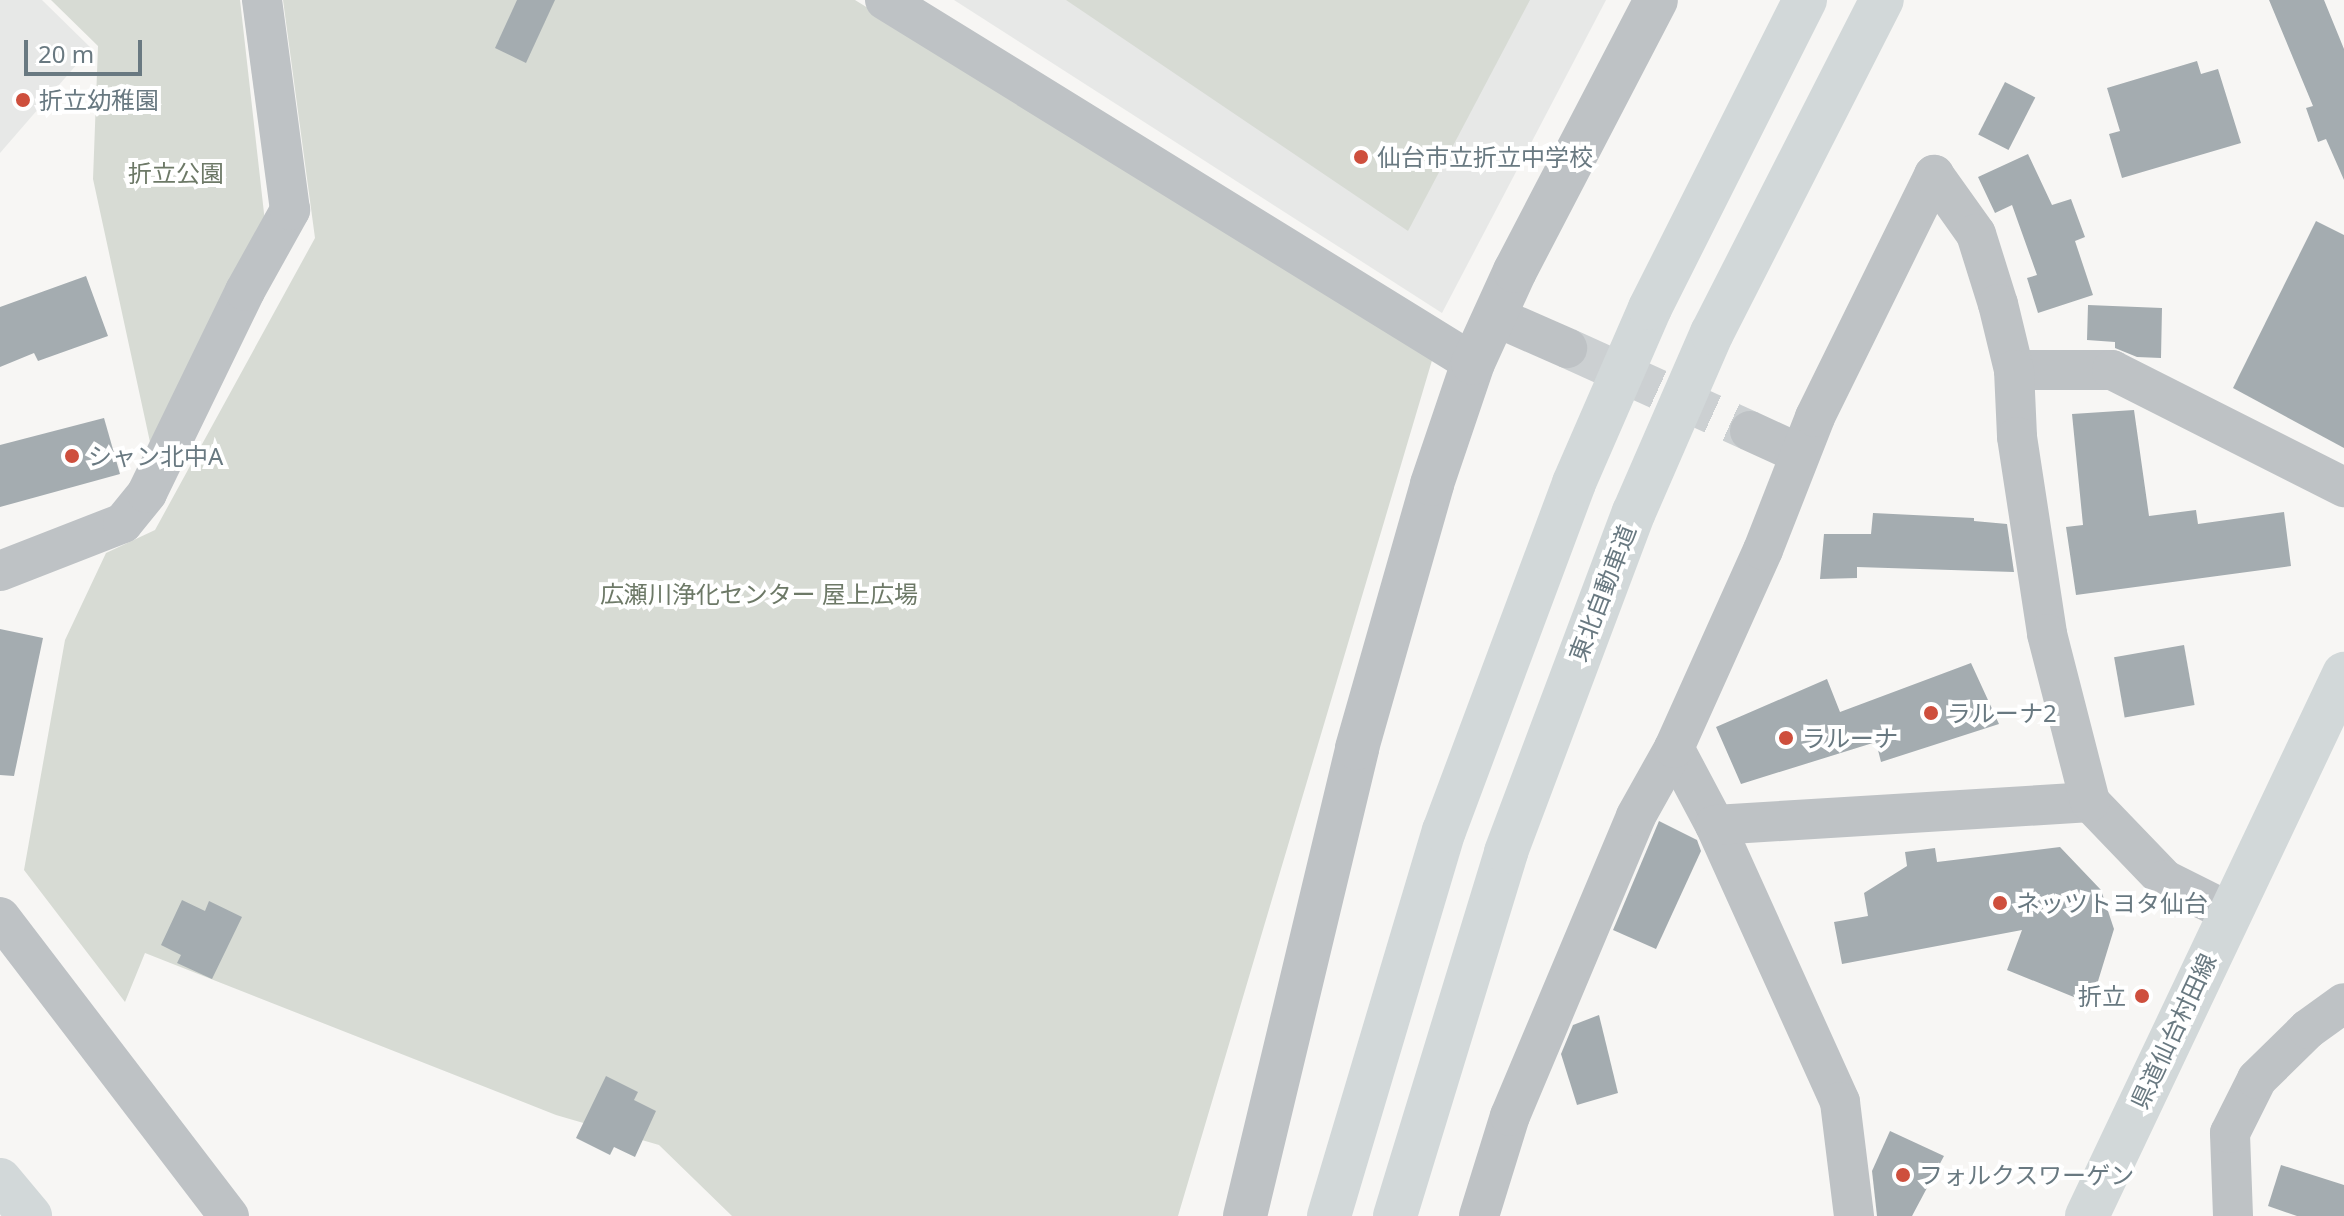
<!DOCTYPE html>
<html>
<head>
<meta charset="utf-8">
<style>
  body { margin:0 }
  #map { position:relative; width:2344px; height:1216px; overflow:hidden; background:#f7f6f4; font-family:"Noto Sans","Noto Sans JP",sans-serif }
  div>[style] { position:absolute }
  .built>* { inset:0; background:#e7e8e7 }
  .green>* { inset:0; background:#d7dbd4 }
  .building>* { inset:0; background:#a4acb0; transform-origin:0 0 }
  .minor-tunnel>* { height:40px; margin-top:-20px; transform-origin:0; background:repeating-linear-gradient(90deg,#ccd0d2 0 40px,transparent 0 60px) }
  .minor>* { height:40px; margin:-20px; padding:0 20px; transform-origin:20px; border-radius:20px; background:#bec2c5 }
  .tertiary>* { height:44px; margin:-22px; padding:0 22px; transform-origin:22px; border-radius:22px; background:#bec2c5 }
  .primary>* { height:44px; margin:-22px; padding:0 22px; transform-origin:22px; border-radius:22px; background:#d2d8d9 }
  .trunk>* { height:44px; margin:-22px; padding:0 22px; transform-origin:22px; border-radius:22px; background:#d2d8d9 }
  .motorway>* { height:44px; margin:-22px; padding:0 22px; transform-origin:22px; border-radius:22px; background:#d2d8d9 }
  .dots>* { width:22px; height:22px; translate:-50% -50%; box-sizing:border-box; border:4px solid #fff; border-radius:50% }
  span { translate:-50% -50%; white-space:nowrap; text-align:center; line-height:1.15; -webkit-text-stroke:8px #fff; paint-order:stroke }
  .poi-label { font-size:24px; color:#697981 }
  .left { translate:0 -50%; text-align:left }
  .right { translate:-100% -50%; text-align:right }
  .park-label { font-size:24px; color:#6d7967 }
  .street-label { font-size:24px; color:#697981 }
  .scale { position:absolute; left:24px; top:40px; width:118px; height:36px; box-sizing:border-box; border:4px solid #697981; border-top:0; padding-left:10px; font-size:24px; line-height:28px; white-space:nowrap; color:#697981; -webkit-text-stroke:6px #fff; paint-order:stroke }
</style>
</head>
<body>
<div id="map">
  <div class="built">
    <i style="clip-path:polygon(0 0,42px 0,91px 48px,0 153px)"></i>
    <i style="clip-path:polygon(954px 0,1606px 0,1442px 313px)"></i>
  </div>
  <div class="green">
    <i style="clip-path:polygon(51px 0,240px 0,265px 222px,150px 442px,93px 179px,98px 46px)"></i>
    <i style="clip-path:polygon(283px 0,855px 0,1433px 357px,1178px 1216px,732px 1216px,659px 1145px,556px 1115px,145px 953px,125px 1002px,24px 870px,65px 640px,106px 553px,155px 530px,315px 238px)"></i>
    <i style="clip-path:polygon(1066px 0,1530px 0,1408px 231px)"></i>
  </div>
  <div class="building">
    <i style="clip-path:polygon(517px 0,555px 0,526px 63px,495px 48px)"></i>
    <i style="clip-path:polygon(2269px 0,2324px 0,2344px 49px,2344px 180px,2326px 139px,2318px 142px,2306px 108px,2313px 106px)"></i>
    <i style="clip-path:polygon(2197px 61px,2201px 74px,2218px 69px,2241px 143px,2122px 178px,2109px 134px,2120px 131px,2107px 88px)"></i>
    <i style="left:2005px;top:82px;width:34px;height:59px;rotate:27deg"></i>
    <i style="clip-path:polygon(2028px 154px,2052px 205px,2071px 199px,2085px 237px,2075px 241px,2093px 295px,2038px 313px,2027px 278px,2037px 275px,2012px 205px,1995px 213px,1978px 177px)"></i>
    <i style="clip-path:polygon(2316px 221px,2344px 235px,2344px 448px,2233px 388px)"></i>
    <i style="clip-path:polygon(86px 276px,108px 336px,38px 361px,34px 353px,0 367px,0 307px)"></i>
    <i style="clip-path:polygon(2088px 305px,2162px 308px,2161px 358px,2137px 357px,2115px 348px,2115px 342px,2087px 340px)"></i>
    <i style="clip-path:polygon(2134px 410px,2149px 516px,2196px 510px,2198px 524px,2284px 512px,2291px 566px,2076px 595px,2066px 527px,2083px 525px,2072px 414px)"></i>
    <i style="clip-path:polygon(104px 418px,120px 474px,0 507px,0 445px)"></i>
    <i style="clip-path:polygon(1873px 513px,1974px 518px,1974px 521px,2007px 524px,2014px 572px,1857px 567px,1857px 578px,1820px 579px,1824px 534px,1871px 534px)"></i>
    <i style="clip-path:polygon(0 629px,43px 638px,14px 776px,0 775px)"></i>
    <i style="left:2184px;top:645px;width:61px;height:71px;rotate:80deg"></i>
    <i style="clip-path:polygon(1971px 663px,1999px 724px,1881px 762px,1876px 742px,1741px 784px,1716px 727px,1827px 679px,1840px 712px)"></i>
    <i style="clip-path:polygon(1659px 821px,1697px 840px,1701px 851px,1656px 949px,1613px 930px)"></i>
    <i style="clip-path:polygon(2060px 847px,2101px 890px,2114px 929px,2091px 1004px,2007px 970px,2022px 930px,1842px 964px,1834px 922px,1868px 916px,1864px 893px,1907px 866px,1905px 852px,1935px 848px,1937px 862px)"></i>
    <i style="clip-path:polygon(182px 900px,205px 911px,209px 901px,242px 917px,212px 979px,177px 963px,181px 955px,161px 945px)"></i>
    <i style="clip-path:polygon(1599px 1015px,1618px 1093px,1577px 1105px,1561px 1054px,1573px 1025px)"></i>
    <i style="clip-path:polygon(606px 1076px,638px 1092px,634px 1100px,656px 1111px,635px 1157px,614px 1147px,610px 1155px,576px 1138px)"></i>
    <i style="clip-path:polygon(1890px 1131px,1944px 1156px,1912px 1216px,1877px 1216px,1872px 1171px)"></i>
    <i style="clip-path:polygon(2281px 1165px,2344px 1185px,2344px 1216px,2297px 1216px,2268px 1206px)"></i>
  </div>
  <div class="minor-tunnel">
    <i style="left:1567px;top:348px;width:201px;rotate:24.4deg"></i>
  </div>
  <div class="minor">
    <i style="left:885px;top:0;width:691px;rotate:31.69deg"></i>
    <i style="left:1494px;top:316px;width:80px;rotate:23.7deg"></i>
    <i style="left:2014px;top:370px;width:98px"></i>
    <i style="left:2112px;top:370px;width:260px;rotate:26.8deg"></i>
    <i style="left:1750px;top:431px;width:55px;rotate:24.7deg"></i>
    <i style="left:0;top:571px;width:132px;rotate:-21.3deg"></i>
    <i style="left:123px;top:523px;width:38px;rotate:-51deg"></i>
    <i style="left:147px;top:493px;width:225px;rotate:-64.1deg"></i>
    <i style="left:245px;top:291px;width:93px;rotate:-60.9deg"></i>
    <i style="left:290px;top:210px;width:212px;rotate:-97.6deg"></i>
    <i style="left:1674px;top:748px;width:87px;rotate:62deg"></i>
    <i style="left:1715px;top:825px;width:304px;rotate:65.7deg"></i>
    <i style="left:1840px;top:1102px;width:115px;rotate:83deg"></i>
    <i style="left:1715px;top:825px;width:376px;rotate:-3.5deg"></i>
    <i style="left:2090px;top:802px;width:108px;rotate:46.1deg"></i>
    <i style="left:2165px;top:880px;width:72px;rotate:26.6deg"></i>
    <i style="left:0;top:917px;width:377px;rotate:52.6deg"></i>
    <i style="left:1479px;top:1216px;width:105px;rotate:-72.8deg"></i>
    <i style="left:1510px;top:1116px;width:325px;rotate:-67.2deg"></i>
    <i style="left:1636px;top:816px;width:78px;rotate:-60.8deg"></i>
    <i style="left:1674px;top:748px;width:217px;rotate:-65.8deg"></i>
    <i style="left:1763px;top:550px;width:143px;rotate:-68.6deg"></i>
    <i style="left:1815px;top:417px;width:270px;rotate:-63.8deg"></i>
    <i style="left:1934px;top:175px;width:72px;rotate:54.6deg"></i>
    <i style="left:1976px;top:234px;width:73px;rotate:72.6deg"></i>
    <i style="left:1998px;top:304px;width:68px;rotate:76.4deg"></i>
    <i style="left:2014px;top:370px;width:67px;rotate:87.4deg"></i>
    <i style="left:2017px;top:437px;width:199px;rotate:81.3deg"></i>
    <i style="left:2047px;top:634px;width:173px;rotate:75.6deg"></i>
    <i style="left:2233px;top:1216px;width:83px;rotate:-92.1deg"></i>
    <i style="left:2230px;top:1133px;width:60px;rotate:-63.4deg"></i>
    <i style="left:2257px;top:1079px;width:71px;rotate:-44.4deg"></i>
    <i style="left:2308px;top:1029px;width:44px;rotate:-35.8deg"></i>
  </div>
  <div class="tertiary">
    <i style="left:1245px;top:1216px;width:481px;rotate:-76.5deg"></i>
    <i style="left:1357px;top:748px;width:274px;rotate:-74.1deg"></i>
    <i style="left:1432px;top:484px;width:128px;rotate:-71.3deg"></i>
    <i style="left:1473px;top:363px;width:101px;rotate:-65.5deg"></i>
    <i style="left:1515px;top:271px;width:305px;rotate:-62.5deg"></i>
  </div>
  <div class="primary">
    <i style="left:2087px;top:1216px;width:600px;rotate:-64.63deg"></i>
  </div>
  <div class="trunk">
    <i style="left:0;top:1180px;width:47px;rotate:50.2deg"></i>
  </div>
  <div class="motorway">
    <i style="left:1329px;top:1216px;width:402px;rotate:-73.4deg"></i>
    <i style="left:1444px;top:831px;width:371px;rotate:-69.5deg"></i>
    <i style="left:1574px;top:483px;width:191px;rotate:-66.5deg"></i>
    <i style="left:1650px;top:308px;width:345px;rotate:-63.3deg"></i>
    <i style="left:1395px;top:1216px;width:381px;rotate:-73deg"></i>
    <i style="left:1506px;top:852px;width:363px;rotate:-69.4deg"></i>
    <i style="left:1634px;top:512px;width:195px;rotate:-66.5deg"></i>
    <i style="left:1712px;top:333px;width:374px;rotate:-63deg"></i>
  </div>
  <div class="dots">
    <i style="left:23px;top:100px;background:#ce4f3d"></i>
    <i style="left:1361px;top:157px;background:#ce4f3d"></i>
    <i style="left:72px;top:456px;background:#ce4f3d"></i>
    <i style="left:1931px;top:713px;background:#ce4f3d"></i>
    <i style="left:1786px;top:738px;background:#ce4f3d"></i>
    <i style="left:2000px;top:903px;background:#ce4f3d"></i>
    <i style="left:2142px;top:996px;background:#ce4f3d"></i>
    <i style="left:1903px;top:1175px;background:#ce4f3d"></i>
  </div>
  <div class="poi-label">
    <span class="left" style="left:39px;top:100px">折立幼稚園</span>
    <span class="left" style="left:1377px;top:157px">仙台市立折立中学校</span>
    <span class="left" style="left:88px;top:456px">シャン北中A</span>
    <span class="left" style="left:1947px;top:713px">ラルーナ2</span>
    <span class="left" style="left:1802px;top:738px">ラルーナ</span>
    <span class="left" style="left:2016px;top:903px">ネッツトヨタ仙台</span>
    <span class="right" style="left:2126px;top:996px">折立</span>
    <span class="left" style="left:1919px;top:1175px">フォルクスワーゲン</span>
  </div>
  <div class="park-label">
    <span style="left:176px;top:173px">折立公園</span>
    <span style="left:759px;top:594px">広瀬川浄化センター 屋上広場</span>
  </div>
  <div class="street-label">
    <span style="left:1602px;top:593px;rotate:-69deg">東北自動車道</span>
    <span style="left:2173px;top:1031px;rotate:-65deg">県道仙台村田線</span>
  </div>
  <div class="scale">20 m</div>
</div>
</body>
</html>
